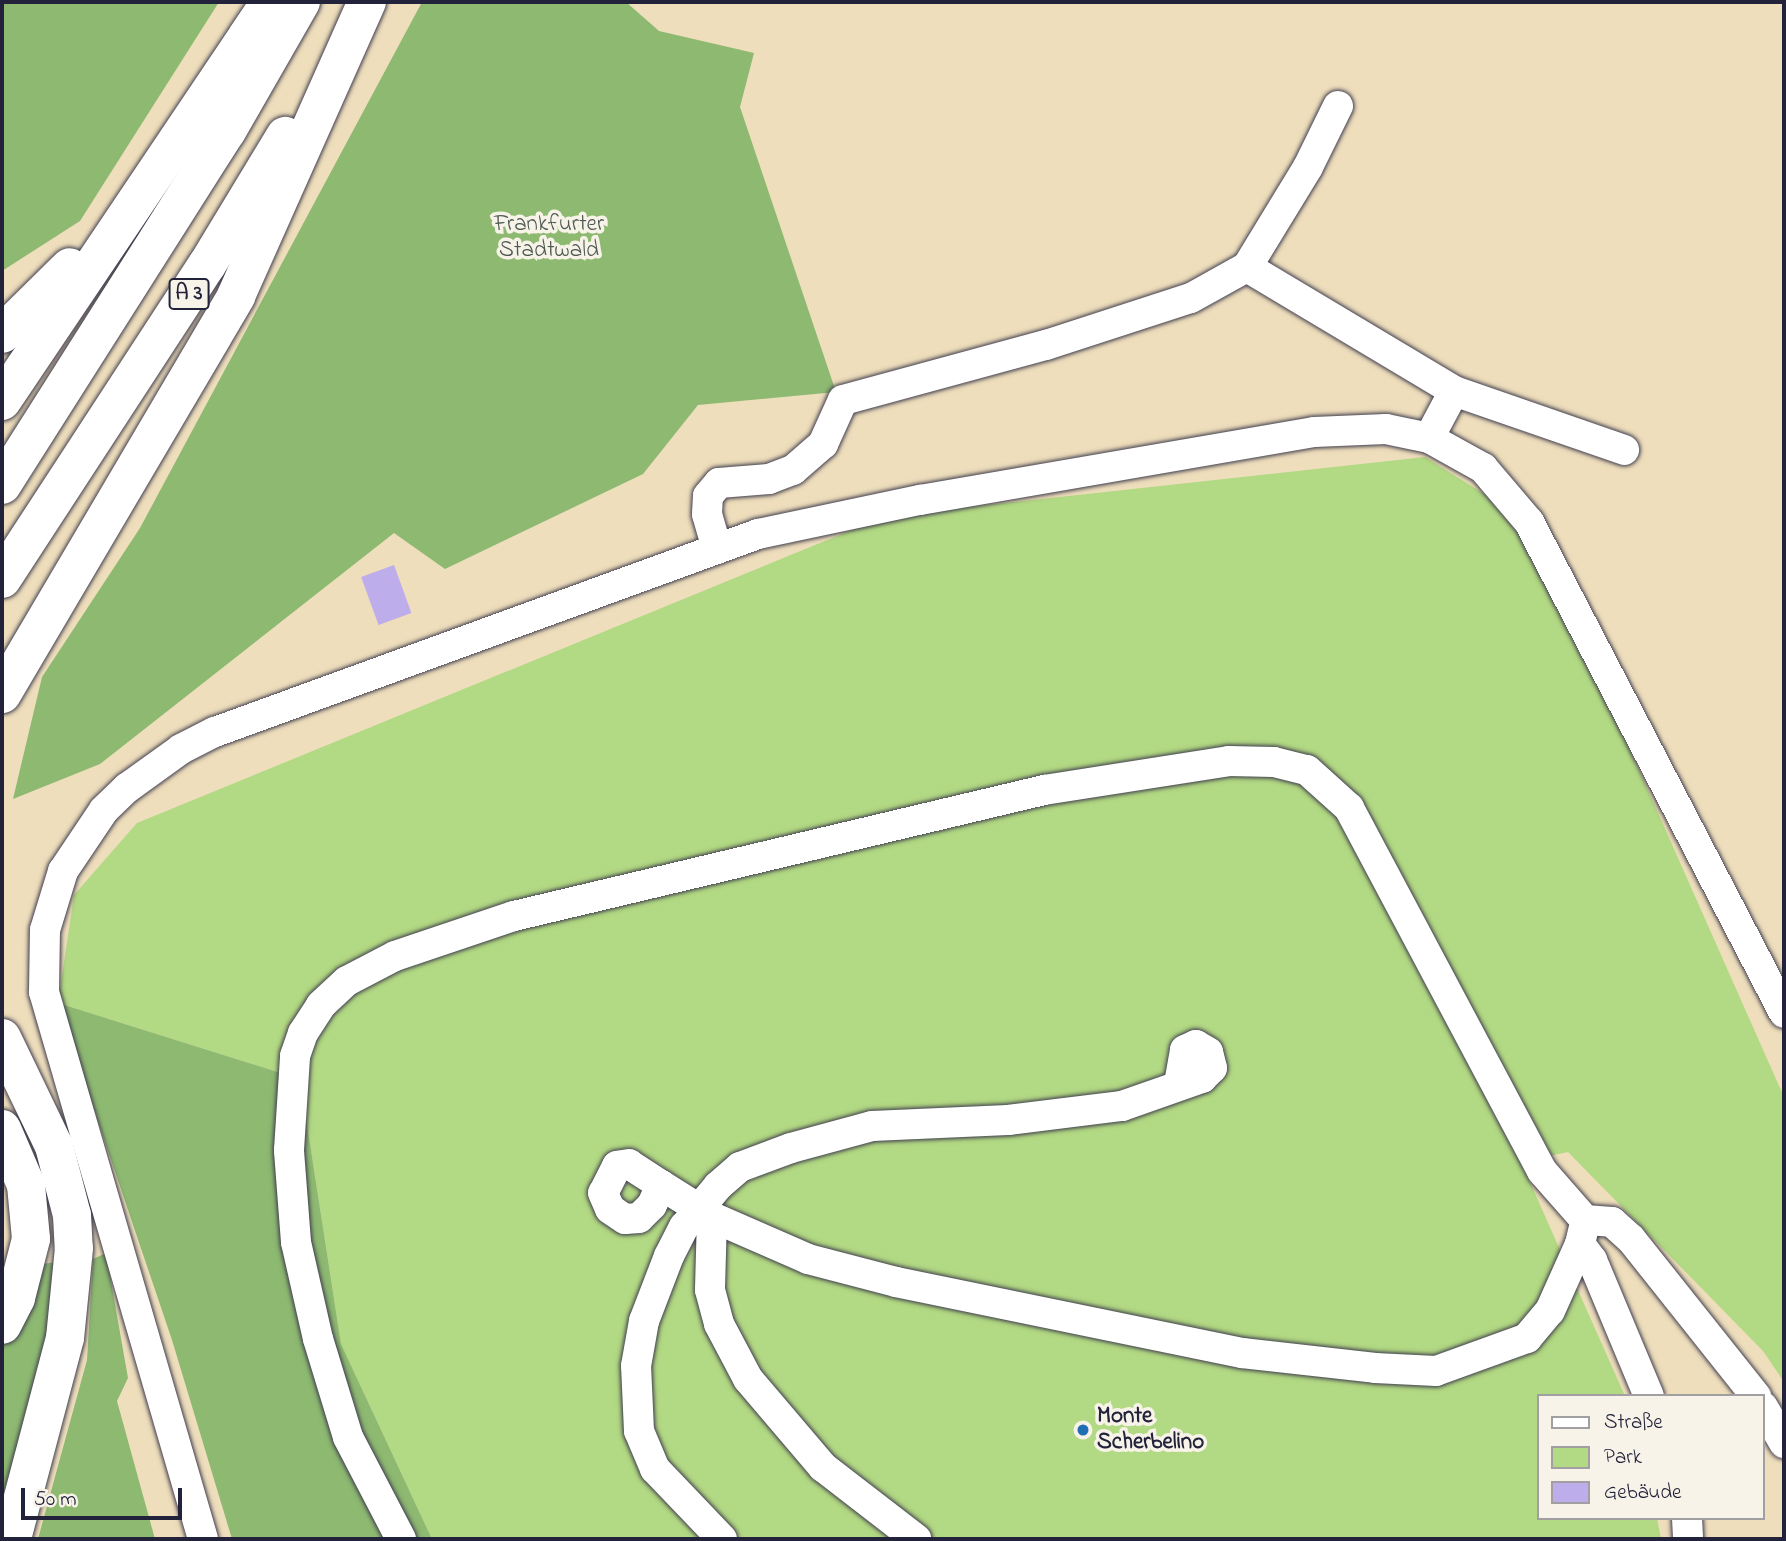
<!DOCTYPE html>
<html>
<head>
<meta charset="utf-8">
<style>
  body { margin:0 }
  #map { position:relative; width:1786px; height:1541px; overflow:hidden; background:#eedebc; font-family:"Indie Flower",sans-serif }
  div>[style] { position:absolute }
  .green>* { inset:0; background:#b2d983 }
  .forest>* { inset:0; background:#8db971 }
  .building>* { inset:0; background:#bdaeeb; transform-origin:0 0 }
  .roads { filter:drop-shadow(0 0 2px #413e4e) drop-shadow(0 0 2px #413e4e) }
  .minor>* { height:30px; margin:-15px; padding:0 15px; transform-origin:15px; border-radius:15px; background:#fff }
  .highway>* { height:38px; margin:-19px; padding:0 19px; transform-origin:19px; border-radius:19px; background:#fff }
  .dots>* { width:19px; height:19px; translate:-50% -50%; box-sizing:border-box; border:4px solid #f7f3e8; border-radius:50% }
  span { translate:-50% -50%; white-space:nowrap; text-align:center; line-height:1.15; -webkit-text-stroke:7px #f7f3e8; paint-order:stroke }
  .shield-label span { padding:2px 5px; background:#f7f3e8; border:2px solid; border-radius:5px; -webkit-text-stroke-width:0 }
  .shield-label { font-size:21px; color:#22223b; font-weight:700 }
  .park-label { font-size:23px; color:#4d5951 }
  .poi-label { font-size:23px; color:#22223b; font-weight:700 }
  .left { translate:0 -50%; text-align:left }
  .frame { position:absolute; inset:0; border:4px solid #22223b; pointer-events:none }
  .legend { position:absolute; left:1537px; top:1394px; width:228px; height:126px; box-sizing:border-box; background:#f7f3e8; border:2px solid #a29fa3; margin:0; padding:9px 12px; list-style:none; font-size:21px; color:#22223b }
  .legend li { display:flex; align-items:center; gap:14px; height:35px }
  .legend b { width:35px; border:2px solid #a29fa3 }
  .scale { position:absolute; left:21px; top:1488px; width:161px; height:32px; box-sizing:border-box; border:4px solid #22223b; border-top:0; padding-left:9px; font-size:21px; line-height:24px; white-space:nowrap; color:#22223b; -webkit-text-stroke:5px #f7f3e8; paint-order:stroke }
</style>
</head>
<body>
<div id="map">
  <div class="green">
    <i style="clip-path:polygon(1425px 457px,1529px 522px,1784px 1097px,1784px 1382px,1763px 1351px,1568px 1152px,1521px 1162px,1625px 1396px,1539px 1396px,1539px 1518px,1657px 1518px,1661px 1539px,432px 1539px,341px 1344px,300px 1079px,58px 1003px,74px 895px,137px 823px,886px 516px)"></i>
  </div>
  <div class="forest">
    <i style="clip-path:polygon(2px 2px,219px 2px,80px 221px,2px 271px)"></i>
    <i style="clip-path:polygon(422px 2px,626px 2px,659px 31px,754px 53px,740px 107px,836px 392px,698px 405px,643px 474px,445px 569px,394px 533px,100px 764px,13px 799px,42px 677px,140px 528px)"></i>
    <i style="clip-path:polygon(58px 1003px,300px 1079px,341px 1344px,432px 1539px,232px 1539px,172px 1340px)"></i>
    <i style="clip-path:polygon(106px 1253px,128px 1378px,117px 1401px,155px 1539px,38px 1539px,87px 1360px,93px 1259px)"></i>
    <i style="clip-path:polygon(62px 1261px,58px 1301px,2px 1536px,2px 1347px,17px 1326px,43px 1264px)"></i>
  </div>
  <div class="building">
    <i style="left:394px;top:565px;width:51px;height:35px;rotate:70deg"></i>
  </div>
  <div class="roads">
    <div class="minor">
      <i style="left:1247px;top:267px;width:241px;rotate:30.9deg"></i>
      <i style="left:1454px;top:391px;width:180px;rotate:19.1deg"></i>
      <i style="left:1429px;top:438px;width:53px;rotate:-62deg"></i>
      <i style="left:717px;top:549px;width:36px;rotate:-106deg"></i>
      <i style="left:707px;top:514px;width:18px;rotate:-87deg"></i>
      <i style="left:708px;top:496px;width:17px;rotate:-50deg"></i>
      <i style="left:719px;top:483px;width:50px;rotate:-4.6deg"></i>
      <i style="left:769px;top:479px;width:26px;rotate:-21deg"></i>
      <i style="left:793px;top:470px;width:40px;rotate:-41deg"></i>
      <i style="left:823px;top:444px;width:48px;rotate:-65.6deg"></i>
      <i style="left:843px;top:400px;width:210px;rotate:-15.2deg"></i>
      <i style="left:1046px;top:345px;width:152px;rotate:-18deg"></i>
      <i style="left:1191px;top:298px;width:64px;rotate:-29deg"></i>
      <i style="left:1247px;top:267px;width:117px;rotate:-58.6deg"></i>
      <i style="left:1308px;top:167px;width:68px;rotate:-63.8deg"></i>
      <i style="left:661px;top:1185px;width:38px;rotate:-147deg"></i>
      <i style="left:629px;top:1164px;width:12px;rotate:171deg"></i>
      <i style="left:617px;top:1166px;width:30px;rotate:117deg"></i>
      <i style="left:603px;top:1193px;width:17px;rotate:66deg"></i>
      <i style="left:610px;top:1209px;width:18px;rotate:34deg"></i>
      <i style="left:625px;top:1219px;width:14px;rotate:-4deg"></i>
      <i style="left:639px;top:1218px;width:18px;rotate:-45deg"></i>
      <i style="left:652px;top:1205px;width:22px;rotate:-66deg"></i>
      <i style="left:661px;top:1185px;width:60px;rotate:32.1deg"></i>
      <i style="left:712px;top:1217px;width:105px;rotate:23.6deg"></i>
      <i style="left:808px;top:1259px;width:91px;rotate:14.6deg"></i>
      <i style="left:896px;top:1282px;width:353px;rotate:11.6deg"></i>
      <i style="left:1242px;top:1353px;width:134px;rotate:6.4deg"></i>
      <i style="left:1375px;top:1368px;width:61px;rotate:2.8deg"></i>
      <i style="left:1436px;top:1371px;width:97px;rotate:-19.9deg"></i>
      <i style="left:1527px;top:1338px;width:35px;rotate:-50deg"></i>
      <i style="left:1550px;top:1311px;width:73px;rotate:-65.9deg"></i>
      <i style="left:712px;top:1217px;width:73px;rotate:91.6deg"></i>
      <i style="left:710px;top:1290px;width:35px;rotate:75deg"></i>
      <i style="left:719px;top:1324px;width:62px;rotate:62.2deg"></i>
      <i style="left:748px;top:1379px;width:116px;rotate:49.6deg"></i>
      <i style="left:823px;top:1467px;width:118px;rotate:37.7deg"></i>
      <i style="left:1583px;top:1231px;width:13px;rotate:103deg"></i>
      <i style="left:1580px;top:1244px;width:20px;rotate:53deg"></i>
      <i style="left:1592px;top:1260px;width:147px;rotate:67.3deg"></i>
      <i style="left:1763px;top:1407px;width:42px;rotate:59.7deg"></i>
      <i style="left:1687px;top:1518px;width:21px;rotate:87deg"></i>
      <i style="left:203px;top:1539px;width:570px;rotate:-106.21deg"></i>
      <i style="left:44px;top:992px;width:62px;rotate:-89.1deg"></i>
      <i style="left:45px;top:930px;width:62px;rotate:-73deg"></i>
      <i style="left:63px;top:871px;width:73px;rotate:-56.1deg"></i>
      <i style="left:104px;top:810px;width:32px;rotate:-44deg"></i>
      <i style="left:127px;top:788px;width:67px;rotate:-35.8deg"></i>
      <i style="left:181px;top:749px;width:38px;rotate:-27deg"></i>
      <i style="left:215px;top:732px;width:578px;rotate:-20.03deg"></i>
      <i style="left:758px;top:534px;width:166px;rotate:-11.9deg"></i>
      <i style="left:920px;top:500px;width:400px;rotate:-9.8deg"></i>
      <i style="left:1314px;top:432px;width:72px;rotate:-2.4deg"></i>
      <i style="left:1386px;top:429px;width:44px;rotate:11.8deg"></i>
      <i style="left:1429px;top:438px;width:62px;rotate:29.1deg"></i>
      <i style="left:1483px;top:468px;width:71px;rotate:49.6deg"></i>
      <i style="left:1529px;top:522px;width:553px;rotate:62.55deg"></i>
      <i style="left:401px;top:1539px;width:115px;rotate:-117.5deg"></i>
      <i style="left:348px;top:1437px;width:102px;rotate:-107deg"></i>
      <i style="left:318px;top:1339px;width:99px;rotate:-102.8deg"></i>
      <i style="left:296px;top:1242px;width:92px;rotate:-94.4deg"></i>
      <i style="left:289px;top:1150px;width:94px;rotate:-86.3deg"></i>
      <i style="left:295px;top:1056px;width:24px;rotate:-71deg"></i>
      <i style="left:303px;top:1033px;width:33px;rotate:-57deg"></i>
      <i style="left:321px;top:1005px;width:35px;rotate:-43deg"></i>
      <i style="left:347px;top:981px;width:54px;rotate:-27.5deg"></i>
      <i style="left:395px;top:956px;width:126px;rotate:-18.6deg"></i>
      <i style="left:514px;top:916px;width:545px;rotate:-13.37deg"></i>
      <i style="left:1044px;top:790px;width:187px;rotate:-8.9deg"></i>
      <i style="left:1229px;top:761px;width:45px;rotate:1.3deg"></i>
      <i style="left:1274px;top:762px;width:34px;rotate:14deg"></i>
      <i style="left:1307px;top:770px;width:57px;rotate:42.1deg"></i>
      <i style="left:1349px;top:808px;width:411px;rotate:62deg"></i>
      <i style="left:1542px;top:1171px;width:65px;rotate:48.7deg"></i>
      <i style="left:1585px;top:1220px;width:27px;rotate:4deg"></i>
      <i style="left:1612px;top:1222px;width:25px;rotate:42deg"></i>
      <i style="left:1631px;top:1239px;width:201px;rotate:51.5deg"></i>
      <i style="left:722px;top:1539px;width:97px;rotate:-133.7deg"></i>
      <i style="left:655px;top:1469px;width:41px;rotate:-112.8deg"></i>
      <i style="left:639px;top:1431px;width:65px;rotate:-92.6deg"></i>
      <i style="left:636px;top:1366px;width:46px;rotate:-79.9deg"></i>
      <i style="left:644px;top:1321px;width:70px;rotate:-69deg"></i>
      <i style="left:669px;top:1256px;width:33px;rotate:-63deg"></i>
      <i style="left:684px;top:1227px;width:53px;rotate:-50.3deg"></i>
      <i style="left:718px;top:1186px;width:29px;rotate:-41deg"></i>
      <i style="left:740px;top:1167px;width:54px;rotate:-20.4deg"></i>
      <i style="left:791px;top:1148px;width:84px;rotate:-15.2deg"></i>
      <i style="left:872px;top:1126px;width:136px;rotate:-2.5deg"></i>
      <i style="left:1008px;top:1120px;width:115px;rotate:-7deg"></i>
      <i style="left:1122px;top:1106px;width:85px;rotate:-19.3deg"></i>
      <i style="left:1202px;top:1078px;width:14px;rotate:-45deg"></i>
      <i style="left:1212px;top:1068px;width:16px;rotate:-104deg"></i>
      <i style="left:1208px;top:1052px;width:14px;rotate:-150deg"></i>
      <i style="left:1196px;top:1045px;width:12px;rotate:156deg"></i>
      <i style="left:1185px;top:1050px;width:36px;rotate:100deg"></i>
    </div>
    <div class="highway">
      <i style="left:2px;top:334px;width:95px;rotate:-44.6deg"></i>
      <i style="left:2px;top:401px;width:481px;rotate:-56.1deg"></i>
      <i style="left:2px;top:485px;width:419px;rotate:-57.6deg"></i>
      <i style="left:227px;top:131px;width:149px;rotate:-60.2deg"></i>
      <i style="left:2px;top:579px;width:375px;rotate:-56.9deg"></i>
      <i style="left:207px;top:265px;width:151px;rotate:-58.8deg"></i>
      <i style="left:2px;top:694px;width:462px;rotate:-59.5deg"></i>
      <i style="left:236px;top:296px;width:322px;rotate:-66deg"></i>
      <i style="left:2px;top:1038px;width:120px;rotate:64.3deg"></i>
      <i style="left:54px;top:1146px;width:71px;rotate:75.4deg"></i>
      <i style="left:72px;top:1215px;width:33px;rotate:87deg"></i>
      <i style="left:74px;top:1248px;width:90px;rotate:95.7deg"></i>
      <i style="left:65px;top:1338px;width:208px;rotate:104.8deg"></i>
      <i style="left:2px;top:1129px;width:61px;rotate:66.8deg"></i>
      <i style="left:26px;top:1185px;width:54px;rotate:84.7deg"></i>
      <i style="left:31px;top:1239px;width:61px;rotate:104.3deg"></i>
      <i style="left:16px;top:1298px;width:30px;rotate:117deg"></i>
    </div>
  </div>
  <div class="dots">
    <i style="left:1083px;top:1430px;background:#1f6fb2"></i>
  </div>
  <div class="shield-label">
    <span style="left:189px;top:294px">A 3</span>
  </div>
  <div class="park-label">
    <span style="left:549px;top:238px">Frankfurter<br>Stadtwald</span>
  </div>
  <div class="poi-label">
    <span class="left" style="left:1097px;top:1430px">Monte<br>Scherbelino</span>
  </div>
  <div class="frame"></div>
  <ul class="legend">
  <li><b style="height:9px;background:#fff"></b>Straße</li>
  <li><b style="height:19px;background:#b2d983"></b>Park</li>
  <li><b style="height:19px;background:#bdaeeb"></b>Gebäude</li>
  </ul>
  <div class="scale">50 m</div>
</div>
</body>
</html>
